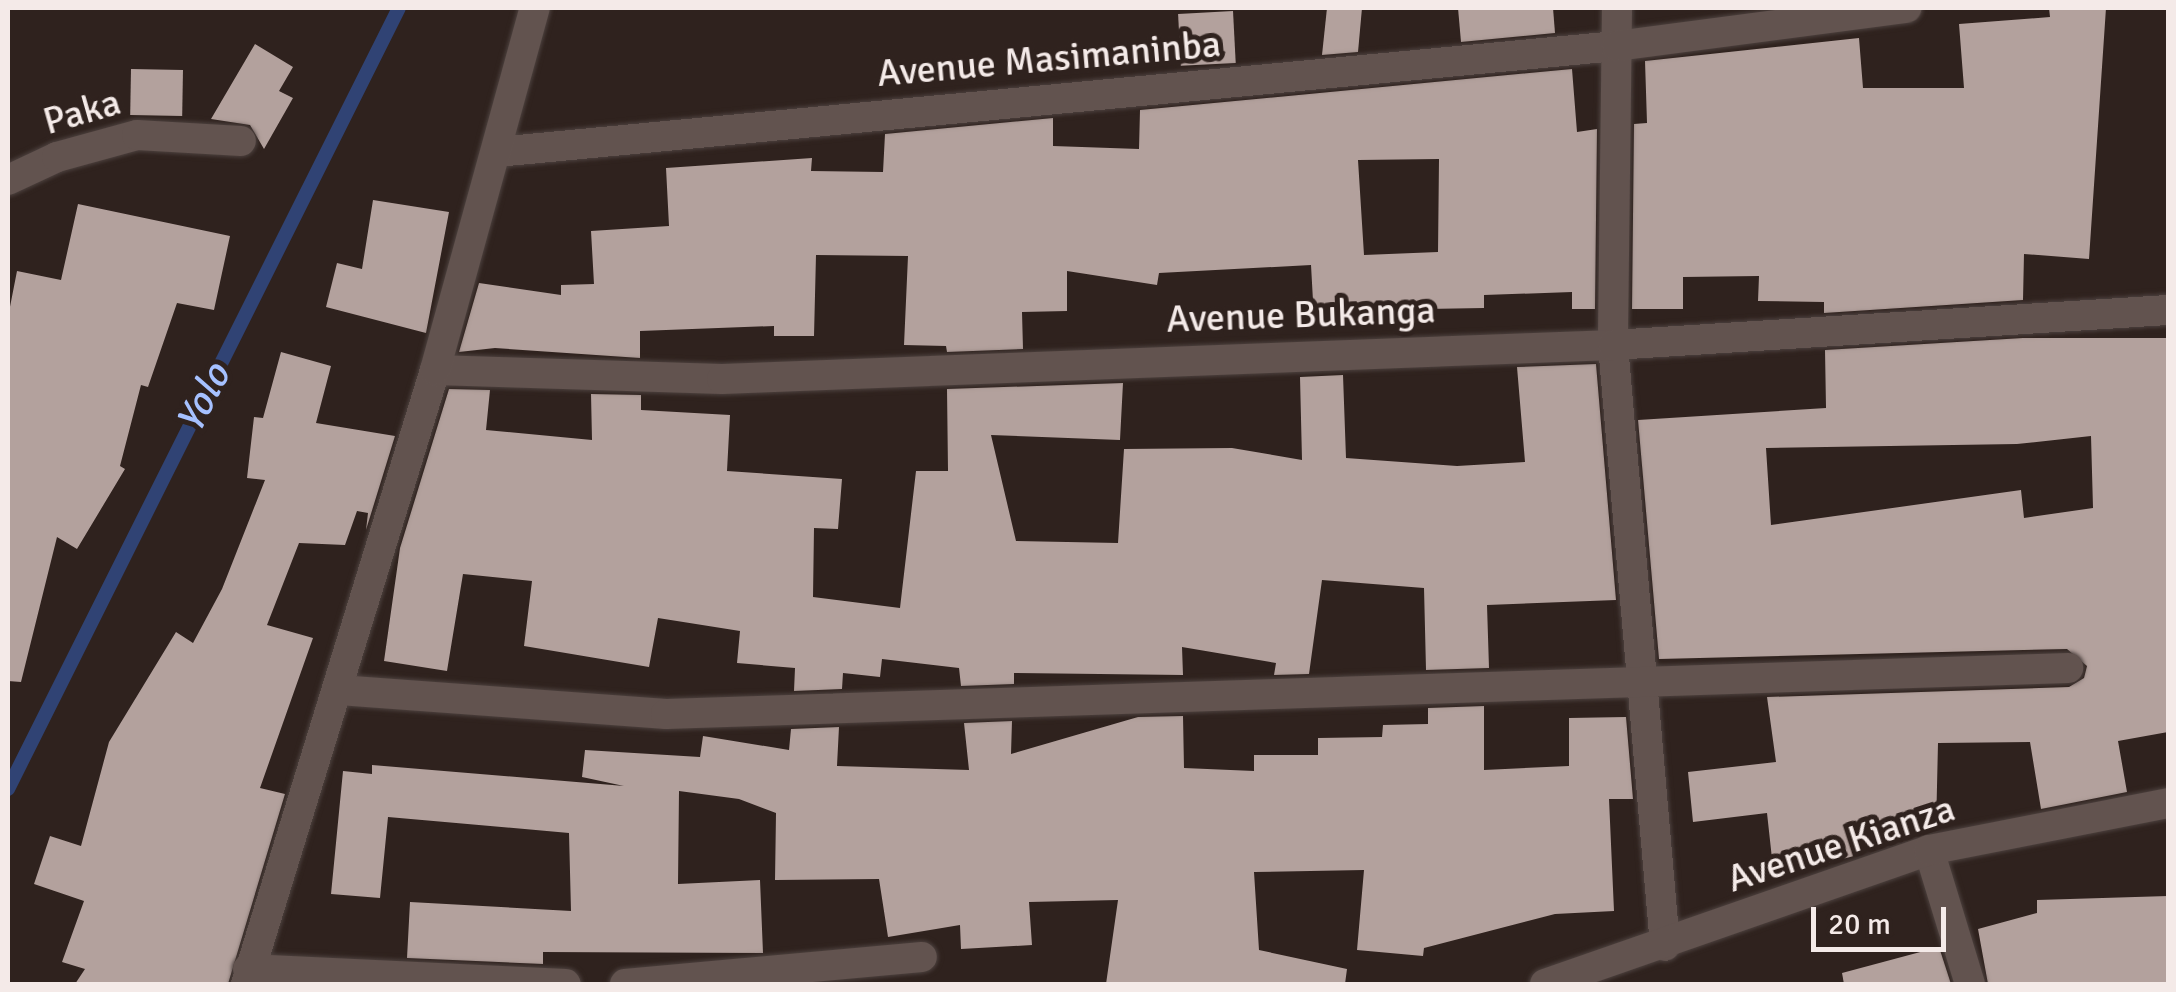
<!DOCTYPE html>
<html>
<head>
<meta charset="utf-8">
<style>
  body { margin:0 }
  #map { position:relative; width:2176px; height:992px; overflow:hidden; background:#2f221e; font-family:Signika,sans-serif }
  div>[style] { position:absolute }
  .stream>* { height:14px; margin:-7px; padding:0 7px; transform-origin:7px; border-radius:7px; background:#304374 }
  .building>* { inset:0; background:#b3a19d; transform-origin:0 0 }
  .roads { filter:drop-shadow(0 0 2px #4c413e) drop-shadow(0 0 2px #4c413e) }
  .minor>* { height:30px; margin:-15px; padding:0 15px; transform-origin:15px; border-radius:15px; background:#62534f }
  span { translate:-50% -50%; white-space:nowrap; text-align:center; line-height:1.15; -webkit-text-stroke:10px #2f221e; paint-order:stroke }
  .street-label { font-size:38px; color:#f4eae8 }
  .water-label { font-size:40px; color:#a6c1ff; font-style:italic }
  .frame { position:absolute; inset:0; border:10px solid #f4eae8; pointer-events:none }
  .scale { position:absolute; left:1811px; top:907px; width:135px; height:45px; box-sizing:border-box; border:5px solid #f4eae8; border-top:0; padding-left:12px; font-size:30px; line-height:35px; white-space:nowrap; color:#f4eae8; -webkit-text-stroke:8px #2f221e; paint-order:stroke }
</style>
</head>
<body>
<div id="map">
  <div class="stream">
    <i style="left:8px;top:789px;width:873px;rotate:-63.41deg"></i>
  </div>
  <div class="building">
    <i style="clip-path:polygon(1327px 8px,1362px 8px,1358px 52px,1322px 55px)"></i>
    <i style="clip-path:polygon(1458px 8px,1553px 8px,1555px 33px,1461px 42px)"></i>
    <i style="clip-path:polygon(2049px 8px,2106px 8px,2089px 259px,2024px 254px,2023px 300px,1824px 313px,1824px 302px,1758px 301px,1759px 276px,1683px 277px,1683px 309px,1632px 309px,1634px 124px,1647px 123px,1645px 61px,1859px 38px,1863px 88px,1964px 88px,1959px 24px,2050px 17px)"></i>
    <i style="left:1233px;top:11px;width:52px;height:55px;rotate:87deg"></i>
    <i style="clip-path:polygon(255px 44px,293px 67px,279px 91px,293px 98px,264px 149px,250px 125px,211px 119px)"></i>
    <i style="left:131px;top:69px;width:52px;height:46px;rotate:1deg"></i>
    <i style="clip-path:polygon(evenodd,1572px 69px,1577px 132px,1597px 129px,1595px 309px,1572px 309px,1572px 292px,1484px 295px,1484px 308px,1367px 310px,1367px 316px,1314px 319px,1311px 265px,1159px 273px,1157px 285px,1067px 271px,1067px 311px,1022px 312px,1023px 349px,947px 352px,946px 346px,904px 345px,908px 256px,816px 255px,814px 336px,774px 336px,774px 326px,640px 331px,640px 358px,495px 348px,459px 352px,479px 283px,561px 295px,561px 285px,594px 284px,591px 231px,669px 226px,666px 168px,812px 158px,811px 171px,883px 172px,885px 134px,1053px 118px,1053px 146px,1139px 149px,1140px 110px,1572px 69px,1439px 159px,1438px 252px,1364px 255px,1358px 160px,1439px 159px)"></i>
    <i style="clip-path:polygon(373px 200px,449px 212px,426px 333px,326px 307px,337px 263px,362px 269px)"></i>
    <i style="clip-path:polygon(78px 204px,230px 236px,214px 310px,177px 303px,148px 387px,141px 385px,120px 466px,125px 469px,77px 549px,57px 537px,21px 682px,8px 681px,8px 317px,17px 271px,61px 280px)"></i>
    <i style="clip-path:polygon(evenodd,2023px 338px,2168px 338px,2168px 732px,2118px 741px,2127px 792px,2041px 809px,2030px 742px,1938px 743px,1936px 830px,1907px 838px,1851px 837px,1854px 856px,1774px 877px,1767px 813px,1693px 822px,1688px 772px,1776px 762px,1767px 697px,2069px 687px,2084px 678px,2087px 666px,2067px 649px,1659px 659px,1638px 420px,1826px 408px,1825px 350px,2023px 338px,2091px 436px,2093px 508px,2024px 518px,2021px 490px,1771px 525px,1766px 448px,2017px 444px,2091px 436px)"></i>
    <i style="clip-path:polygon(281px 352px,331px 366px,316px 423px,395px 436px,366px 530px,368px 513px,357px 511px,345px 545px,299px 543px,267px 625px,313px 638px,260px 788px,285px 794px,228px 984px,75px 984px,85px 969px,62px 962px,84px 901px,34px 884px,50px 836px,81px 846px,109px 742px,176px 632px,193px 643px,222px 589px,265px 480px,247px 478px,254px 417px,263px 418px)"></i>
    <i style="clip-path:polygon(1596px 364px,1616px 600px,1487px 605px,1489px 668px,1426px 670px,1424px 588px,1322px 580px,1309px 674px,1274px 675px,1276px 663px,1182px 647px,1183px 675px,1014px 673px,1014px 684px,961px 686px,959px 668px,882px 659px,880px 677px,843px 673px,842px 689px,794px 691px,795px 668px,737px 663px,740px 631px,658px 618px,649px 667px,524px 646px,532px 581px,463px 574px,447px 671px,384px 661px,400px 548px,449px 389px,490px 390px,486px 430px,592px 440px,591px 394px,641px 395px,641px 410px,730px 415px,727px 471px,842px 479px,838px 529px,814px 528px,813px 597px,900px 608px,916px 471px,948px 471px,947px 389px,1123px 383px,1120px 440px,991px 435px,1016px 541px,1118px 543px,1124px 449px,1232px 448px,1302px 460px,1300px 377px,1343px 375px,1346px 458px,1457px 466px,1525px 462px,1517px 367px)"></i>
    <i style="clip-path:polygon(1484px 706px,1484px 770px,1569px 766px,1569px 718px,1626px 717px,1633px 799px,1609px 799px,1614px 911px,1555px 914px,1424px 948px,1423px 956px,1357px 950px,1364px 870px,1254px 872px,1259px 950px,1347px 969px,1345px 984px,1106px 984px,1118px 900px,1029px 902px,1032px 945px,961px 949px,960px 925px,888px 937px,879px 879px,775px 880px,776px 813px,739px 799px,679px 791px,678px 884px,760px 880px,763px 953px,543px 952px,543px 964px,407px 958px,410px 902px,571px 911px,569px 833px,388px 817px,380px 898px,331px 894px,343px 771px,372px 774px,372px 765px,624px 786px,582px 777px,585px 750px,700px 757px,703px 736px,789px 750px,791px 729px,839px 727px,837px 766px,969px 770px,964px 723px,1012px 721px,1011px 754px,1138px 717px,1183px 716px,1184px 768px,1254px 771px,1254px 755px,1318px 755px,1318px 738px,1382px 737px,1383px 725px,1428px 724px,1428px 708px)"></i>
    <i style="clip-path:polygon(2168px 896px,2168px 984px,1988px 984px,1978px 929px,2037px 913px,2037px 900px)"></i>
    <i style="clip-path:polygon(1939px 947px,1951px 984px,1844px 984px,1842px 973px)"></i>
  </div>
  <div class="roads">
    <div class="minor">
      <i style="left:1617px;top:8px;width:337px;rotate:90.7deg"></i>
      <i style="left:1613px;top:345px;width:603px;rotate:85.05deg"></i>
      <i style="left:497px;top:152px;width:1125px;rotate:-5.41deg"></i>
      <i style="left:1617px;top:46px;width:292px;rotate:-7.5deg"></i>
      <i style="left:8px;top:180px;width:54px;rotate:-25.1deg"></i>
      <i style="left:57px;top:157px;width:83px;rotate:-15.4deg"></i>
      <i style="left:137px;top:135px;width:104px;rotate:3.3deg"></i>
      <i style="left:435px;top:370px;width:287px;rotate:1.8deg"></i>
      <i style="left:722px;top:379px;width:892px;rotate:-2.19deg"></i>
      <i style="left:1613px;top:345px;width:556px;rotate:-3.61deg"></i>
      <i style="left:339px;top:690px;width:328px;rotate:4.2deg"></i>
      <i style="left:666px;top:714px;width:1403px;rotate:-1.88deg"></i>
      <i style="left:1929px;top:850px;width:140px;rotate:73deg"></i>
      <i style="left:248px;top:969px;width:318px;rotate:2.7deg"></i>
      <i style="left:246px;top:984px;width:642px;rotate:-72.89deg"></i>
      <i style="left:435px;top:370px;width:376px;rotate:-74.6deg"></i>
      <i style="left:625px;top:984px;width:298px;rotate:-5.2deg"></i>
      <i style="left:1545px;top:984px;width:407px;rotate:-19.2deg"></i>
      <i style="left:1929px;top:850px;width:244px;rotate:-11.1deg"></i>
    </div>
  </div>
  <div class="street-label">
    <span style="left:1049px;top:59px;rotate:-5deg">Avenue Masimaninba</span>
    <span style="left:82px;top:112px;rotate:-16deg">Paka</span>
    <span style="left:1301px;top:315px;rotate:-2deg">Avenue Bukanga</span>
    <span style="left:1841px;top:844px;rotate:-18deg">Avenue Kianza</span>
  </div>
  <div class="water-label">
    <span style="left:203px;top:398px;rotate:-63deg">Yolo</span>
  </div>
  <div class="frame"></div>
  <div class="scale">20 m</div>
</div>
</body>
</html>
